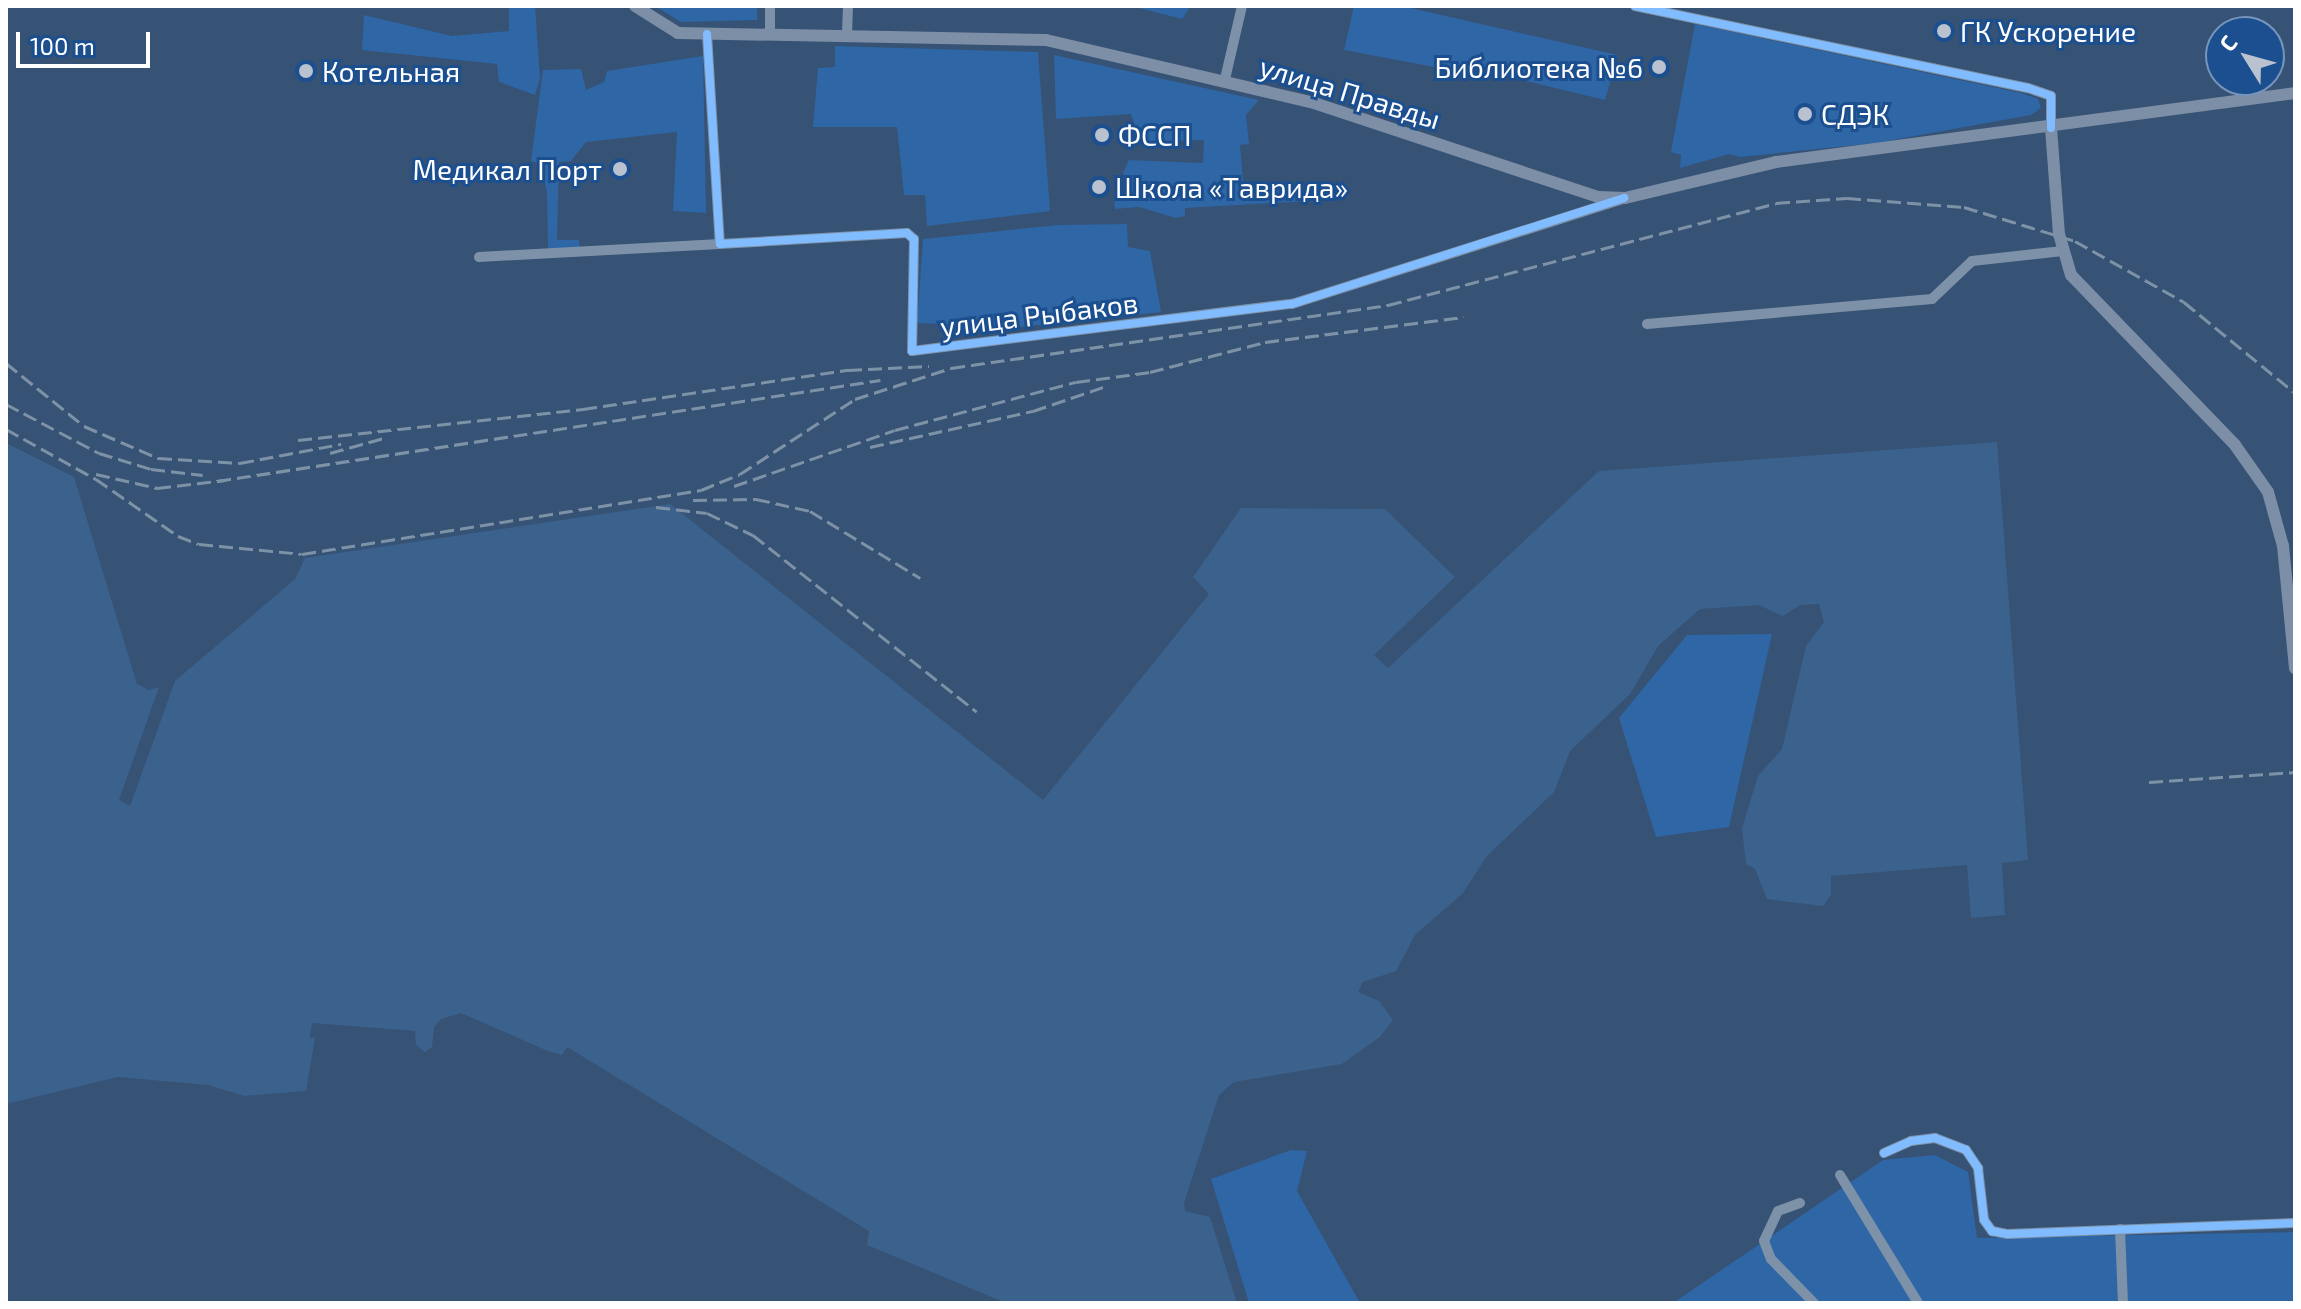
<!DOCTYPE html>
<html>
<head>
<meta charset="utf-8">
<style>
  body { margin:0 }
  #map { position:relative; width:2301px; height:1309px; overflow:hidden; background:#365274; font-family:"Exo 2",sans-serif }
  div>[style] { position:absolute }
  .green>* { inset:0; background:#2f66a5 }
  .water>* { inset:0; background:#3b618d }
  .minor>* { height:10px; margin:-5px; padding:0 5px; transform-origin:5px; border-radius:5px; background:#7d92a8 }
  .major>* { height:12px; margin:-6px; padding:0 6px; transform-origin:6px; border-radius:6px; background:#7d8ea7 }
  .rail>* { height:3px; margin-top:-1.5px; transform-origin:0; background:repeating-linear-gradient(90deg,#7e92a7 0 14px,transparent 0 20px) }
  .cycleway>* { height:8px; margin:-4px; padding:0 4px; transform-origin:4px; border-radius:4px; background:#80bcff }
  .dots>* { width:22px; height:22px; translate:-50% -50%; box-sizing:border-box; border:4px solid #1b4f8f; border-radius:50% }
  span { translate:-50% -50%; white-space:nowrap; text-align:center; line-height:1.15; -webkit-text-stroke:6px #1b4f8f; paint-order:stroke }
  .poi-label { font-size:28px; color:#fff }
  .left { translate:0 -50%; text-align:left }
  .right { translate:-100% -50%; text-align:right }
  .street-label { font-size:28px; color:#fff }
  .frame { position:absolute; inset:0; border:8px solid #fff; pointer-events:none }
  .north { position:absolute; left:2205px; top:16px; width:80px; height:80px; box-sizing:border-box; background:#1b4f8f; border:2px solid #7695bc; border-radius:50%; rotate:307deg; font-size:22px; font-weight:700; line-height:32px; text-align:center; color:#fff }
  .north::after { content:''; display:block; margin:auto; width:28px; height:36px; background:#b9c2ce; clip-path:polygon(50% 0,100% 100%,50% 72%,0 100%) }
  .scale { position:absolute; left:16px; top:32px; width:134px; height:36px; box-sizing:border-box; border:4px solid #fff; border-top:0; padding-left:10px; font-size:24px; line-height:28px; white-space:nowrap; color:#fff; -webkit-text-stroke:6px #1b4f8f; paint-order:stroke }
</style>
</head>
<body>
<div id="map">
  <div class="green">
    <i style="clip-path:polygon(509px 6px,535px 6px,540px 79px,535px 95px,499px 82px,497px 64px,362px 50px,364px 15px,452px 36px,509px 31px)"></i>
    <i style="clip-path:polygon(655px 6px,757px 6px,757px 20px,681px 22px)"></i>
    <i style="clip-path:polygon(1191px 6px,1182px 19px,1135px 7px,1135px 6px)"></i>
    <i style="clip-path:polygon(1354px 6px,1402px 6px,1618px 55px,1605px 100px,1459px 65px,1450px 70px,1344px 50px)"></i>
    <i style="clip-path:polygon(1695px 24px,2021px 93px,2038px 99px,2041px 108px,2031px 115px,1876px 143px,1740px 157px,1729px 154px,1680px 168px,1681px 155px,1671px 152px)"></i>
    <i style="clip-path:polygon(835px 46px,1038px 52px,1050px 211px,927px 226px,925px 195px,904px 195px,897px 127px,813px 127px,818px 68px,835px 67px)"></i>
    <i style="clip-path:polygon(1054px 55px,1259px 100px,1246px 115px,1249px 144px,1240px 145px,1244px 191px,1289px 189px,1312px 192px,1309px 201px,1185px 208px,1185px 216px,1176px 218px,1139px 207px,1115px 209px,1114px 201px,1129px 198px,1123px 173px,1129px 160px,1203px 163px,1204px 140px,1141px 142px,1131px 114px,1056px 119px)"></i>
    <i style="clip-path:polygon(703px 56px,706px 213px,673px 211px,677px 132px,586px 142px,571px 161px,559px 162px,557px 240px,579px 240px,580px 249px,548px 250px,547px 192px,540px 164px,531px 161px,543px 70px,581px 69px,586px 90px,604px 82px,607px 71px)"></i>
    <i style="clip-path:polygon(1127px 224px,1128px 247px,1150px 251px,1161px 312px,943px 335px,942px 324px,917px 323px,923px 239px,1058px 225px)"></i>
    <i style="clip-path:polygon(1772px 634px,1729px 827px,1656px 837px,1619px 718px,1687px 635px)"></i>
    <i style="clip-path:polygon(1291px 1150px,1307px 1151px,1297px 1191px,1360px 1303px,1249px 1303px,1211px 1179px)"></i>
    <i style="clip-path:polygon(1935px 1155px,1968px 1172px,1977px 1238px,2295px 1232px,2295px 1303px,1673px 1303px,1883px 1160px)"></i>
  </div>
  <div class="water">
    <i style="clip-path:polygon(1997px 442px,2028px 860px,2002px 863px,2005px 915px,1971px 918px,1967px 865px,1831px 876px,1831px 895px,1823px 906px,1767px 899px,1755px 869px,1746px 864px,1742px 828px,1758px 776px,1782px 749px,1806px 646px,1824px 622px,1819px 604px,1800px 605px,1783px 616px,1759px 605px,1700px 609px,1658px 646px,1630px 694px,1570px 751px,1554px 792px,1487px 856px,1463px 893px,1415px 935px,1396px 971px,1363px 982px,1358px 992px,1379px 1001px,1393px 1020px,1380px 1037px,1342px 1064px,1234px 1082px,1219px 1095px,1184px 1203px,1185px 1211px,1210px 1217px,1237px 1303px,1006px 1303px,867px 1245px,869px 1231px,567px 1047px,562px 1055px,550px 1052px,461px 1013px,441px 1019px,434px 1027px,432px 1047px,425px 1052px,416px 1045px,415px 1031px,312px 1023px,310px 1038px,315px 1038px,306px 1091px,244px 1096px,208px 1085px,118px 1077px,6px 1104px,6px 443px,74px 477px,137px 684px,149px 690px,159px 687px,119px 800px,130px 806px,175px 681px,295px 579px,305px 558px,670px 504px,1043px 800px,1209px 594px,1193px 577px,1241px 508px,1385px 509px,1455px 577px,1374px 655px,1388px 668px,1599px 471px)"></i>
  </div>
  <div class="minor">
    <i style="left:1635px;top:6px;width:401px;rotate:11.8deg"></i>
    <i style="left:2028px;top:88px;width:24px;rotate:19deg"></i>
    <i style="left:2051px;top:96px;width:32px;rotate:90deg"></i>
    <i style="left:770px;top:33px;width:27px;rotate:-90deg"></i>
    <i style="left:707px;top:34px;width:210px;rotate:86.5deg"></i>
    <i style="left:720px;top:244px;width:187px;rotate:-3.4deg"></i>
    <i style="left:907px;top:233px;width:9px;rotate:41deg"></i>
    <i style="left:914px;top:239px;width:112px;rotate:91deg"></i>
    <i style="left:912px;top:351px;width:383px;rotate:-7.1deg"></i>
    <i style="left:1292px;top:304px;width:347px;rotate:-17.6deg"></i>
    <i style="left:847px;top:34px;width:28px;rotate:-88deg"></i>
    <i style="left:1225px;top:79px;width:75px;rotate:-76.9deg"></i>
    <i style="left:479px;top:257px;width:241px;rotate:-3.1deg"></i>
    <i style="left:1647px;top:324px;width:286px;rotate:-5deg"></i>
    <i style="left:1932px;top:299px;width:55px;rotate:-43.5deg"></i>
    <i style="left:1972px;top:261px;width:91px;rotate:-6.3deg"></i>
    <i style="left:1884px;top:1153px;width:30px;rotate:-24deg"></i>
    <i style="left:1911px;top:1141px;width:24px;rotate:-7deg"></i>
    <i style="left:1935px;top:1138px;width:33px;rotate:21deg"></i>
    <i style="left:1966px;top:1150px;width:22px;rotate:56deg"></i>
    <i style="left:1978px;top:1168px;width:52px;rotate:83.4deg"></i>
    <i style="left:1984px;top:1220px;width:14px;rotate:54deg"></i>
    <i style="left:1992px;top:1231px;width:16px;rotate:11deg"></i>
    <i style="left:2008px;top:1234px;width:287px;rotate:-2.2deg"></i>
    <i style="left:1840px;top:1175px;width:150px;rotate:58.6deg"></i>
    <i style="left:1800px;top:1203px;width:23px;rotate:160deg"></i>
    <i style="left:1778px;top:1211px;width:33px;rotate:115deg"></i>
    <i style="left:1764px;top:1241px;width:19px;rotate:69deg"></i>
    <i style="left:1771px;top:1259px;width:62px;rotate:45.7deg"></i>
    <i style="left:2120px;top:1229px;width:74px;rotate:87.7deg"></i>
  </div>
  <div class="major">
    <i style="left:635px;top:6px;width:51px;rotate:32.1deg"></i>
    <i style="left:678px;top:33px;width:368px;rotate:1.1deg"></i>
    <i style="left:1046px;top:40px;width:275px;rotate:13.2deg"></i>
    <i style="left:1314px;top:103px;width:299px;rotate:18.3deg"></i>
    <i style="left:1598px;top:197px;width:27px;rotate:2deg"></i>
    <i style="left:1625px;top:198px;width:155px;rotate:-13.4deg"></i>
    <i style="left:1776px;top:162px;width:524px;rotate:-7.57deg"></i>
    <i style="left:2051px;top:128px;width:106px;rotate:85.7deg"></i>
    <i style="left:2059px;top:234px;width:43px;rotate:73.7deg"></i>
    <i style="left:2071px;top:275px;width:236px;rotate:46deg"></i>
    <i style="left:2235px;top:445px;width:57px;rotate:54.9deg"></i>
    <i style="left:2268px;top:492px;width:56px;rotate:74.5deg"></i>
    <i style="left:2283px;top:546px;width:123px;rotate:84.4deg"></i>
  </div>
  <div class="rail">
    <i style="left:6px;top:363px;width:100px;rotate:38.9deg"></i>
    <i style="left:84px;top:426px;width:81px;rotate:23.4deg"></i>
    <i style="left:158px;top:458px;width:82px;rotate:3.5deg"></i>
    <i style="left:240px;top:463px;width:103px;rotate:-10.7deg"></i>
    <i style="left:6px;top:404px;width:105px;rotate:27.8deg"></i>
    <i style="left:99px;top:453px;width:54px;rotate:17.1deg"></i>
    <i style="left:151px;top:469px;width:52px;rotate:6.6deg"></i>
    <i style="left:6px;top:429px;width:103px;rotate:29.1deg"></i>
    <i style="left:96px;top:479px;width:100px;rotate:34.8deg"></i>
    <i style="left:178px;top:536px;width:22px;rotate:21deg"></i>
    <i style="left:199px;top:544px;width:103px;rotate:5.5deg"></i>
    <i style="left:302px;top:554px;width:404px;rotate:-9.1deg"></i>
    <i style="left:701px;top:490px;width:42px;rotate:-22.3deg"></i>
    <i style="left:740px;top:474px;width:137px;rotate:-33.1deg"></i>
    <i style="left:855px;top:399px;width:101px;rotate:-17.9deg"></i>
    <i style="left:951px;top:368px;width:442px;rotate:-8.2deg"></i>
    <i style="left:1388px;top:305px;width:401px;rotate:-14.7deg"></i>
    <i style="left:1776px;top:203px;width:71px;rotate:-4deg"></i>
    <i style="left:1847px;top:198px;width:117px;rotate:4.4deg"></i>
    <i style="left:1964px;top:207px;width:116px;rotate:17deg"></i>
    <i style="left:2075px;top:241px;width:125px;rotate:29.2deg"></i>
    <i style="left:2184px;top:302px;width:144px;rotate:39.3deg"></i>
    <i style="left:298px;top:440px;width:287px;rotate:-6.2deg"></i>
    <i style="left:583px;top:409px;width:268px;rotate:-8.4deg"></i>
    <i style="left:848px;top:370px;width:81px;rotate:-2.8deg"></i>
    <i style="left:870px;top:447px;width:167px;rotate:-12.5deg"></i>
    <i style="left:1033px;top:411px;width:77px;rotate:-18.9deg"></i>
    <i style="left:330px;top:453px;width:56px;rotate:-15.5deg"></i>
    <i style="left:96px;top:474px;width:63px;rotate:12.9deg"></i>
    <i style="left:157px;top:488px;width:69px;rotate:-6.6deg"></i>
    <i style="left:217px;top:481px;width:671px;rotate:-8.66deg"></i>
    <i style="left:734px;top:486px;width:170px;rotate:-19.2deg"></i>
    <i style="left:895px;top:430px;width:187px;rotate:-14.9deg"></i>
    <i style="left:1076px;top:382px;width:75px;rotate:-7.7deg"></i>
    <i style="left:1150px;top:372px;width:119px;rotate:-14.6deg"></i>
    <i style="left:1265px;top:342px;width:200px;rotate:-7.2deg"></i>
    <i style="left:693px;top:500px;width:63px;rotate:-0.9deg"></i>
    <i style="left:756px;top:499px;width:55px;rotate:12.5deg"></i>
    <i style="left:810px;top:511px;width:129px;rotate:31.3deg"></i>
    <i style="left:656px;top:507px;width:51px;rotate:6.7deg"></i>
    <i style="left:707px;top:513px;width:51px;rotate:25.6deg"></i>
    <i style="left:753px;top:535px;width:285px;rotate:38.3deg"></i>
    <i style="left:2149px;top:782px;width:146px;rotate:-3.9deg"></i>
  </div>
  <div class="cycleway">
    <i style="left:1635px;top:6px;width:401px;rotate:11.8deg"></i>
    <i style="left:2028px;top:88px;width:24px;rotate:19deg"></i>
    <i style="left:2051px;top:96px;width:32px;rotate:90deg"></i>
    <i style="left:707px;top:34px;width:210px;rotate:86.5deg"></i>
    <i style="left:720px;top:244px;width:187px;rotate:-3.4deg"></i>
    <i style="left:907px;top:233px;width:9px;rotate:41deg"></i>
    <i style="left:914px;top:239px;width:112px;rotate:91deg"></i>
    <i style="left:912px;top:351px;width:383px;rotate:-7.1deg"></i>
    <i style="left:1292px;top:304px;width:349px;rotate:-17.7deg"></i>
    <i style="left:1884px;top:1153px;width:30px;rotate:-24deg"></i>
    <i style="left:1911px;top:1141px;width:24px;rotate:-7deg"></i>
    <i style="left:1935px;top:1138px;width:33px;rotate:21deg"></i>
    <i style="left:1966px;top:1150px;width:22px;rotate:56deg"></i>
    <i style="left:1978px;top:1168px;width:52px;rotate:83.4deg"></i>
    <i style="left:1984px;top:1220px;width:14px;rotate:54deg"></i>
    <i style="left:1992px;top:1231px;width:16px;rotate:11deg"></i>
    <i style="left:2008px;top:1234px;width:287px;rotate:-2.2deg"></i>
  </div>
  <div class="dots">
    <i style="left:1944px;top:31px;background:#b9c2ce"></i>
    <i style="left:1659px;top:67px;background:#b9c2ce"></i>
    <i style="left:306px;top:71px;background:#b9c2ce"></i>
    <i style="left:1805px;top:114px;background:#b9c2ce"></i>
    <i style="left:1102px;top:135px;background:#b9c2ce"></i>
    <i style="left:620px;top:169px;background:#b9c2ce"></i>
    <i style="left:1099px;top:187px;background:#b9c2ce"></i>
  </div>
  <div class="poi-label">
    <span class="left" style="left:1960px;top:31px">ГК Ускорение</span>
    <span class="right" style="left:1643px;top:67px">Библиотека №6</span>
    <span class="left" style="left:322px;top:71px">Котельная</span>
    <span class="left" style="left:1821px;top:114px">СДЭК</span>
    <span class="left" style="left:1118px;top:135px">ФССП</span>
    <span class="right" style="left:602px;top:169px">Медикал Порт</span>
    <span class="left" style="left:1115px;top:187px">Школа «Таврида»</span>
  </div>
  <div class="street-label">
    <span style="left:1350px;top:92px;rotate:17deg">улица Правды</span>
    <span style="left:1039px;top:314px;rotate:-7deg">улица Рыбаков</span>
  </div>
  <div class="frame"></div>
  <div class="north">С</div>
  <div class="scale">100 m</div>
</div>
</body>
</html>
